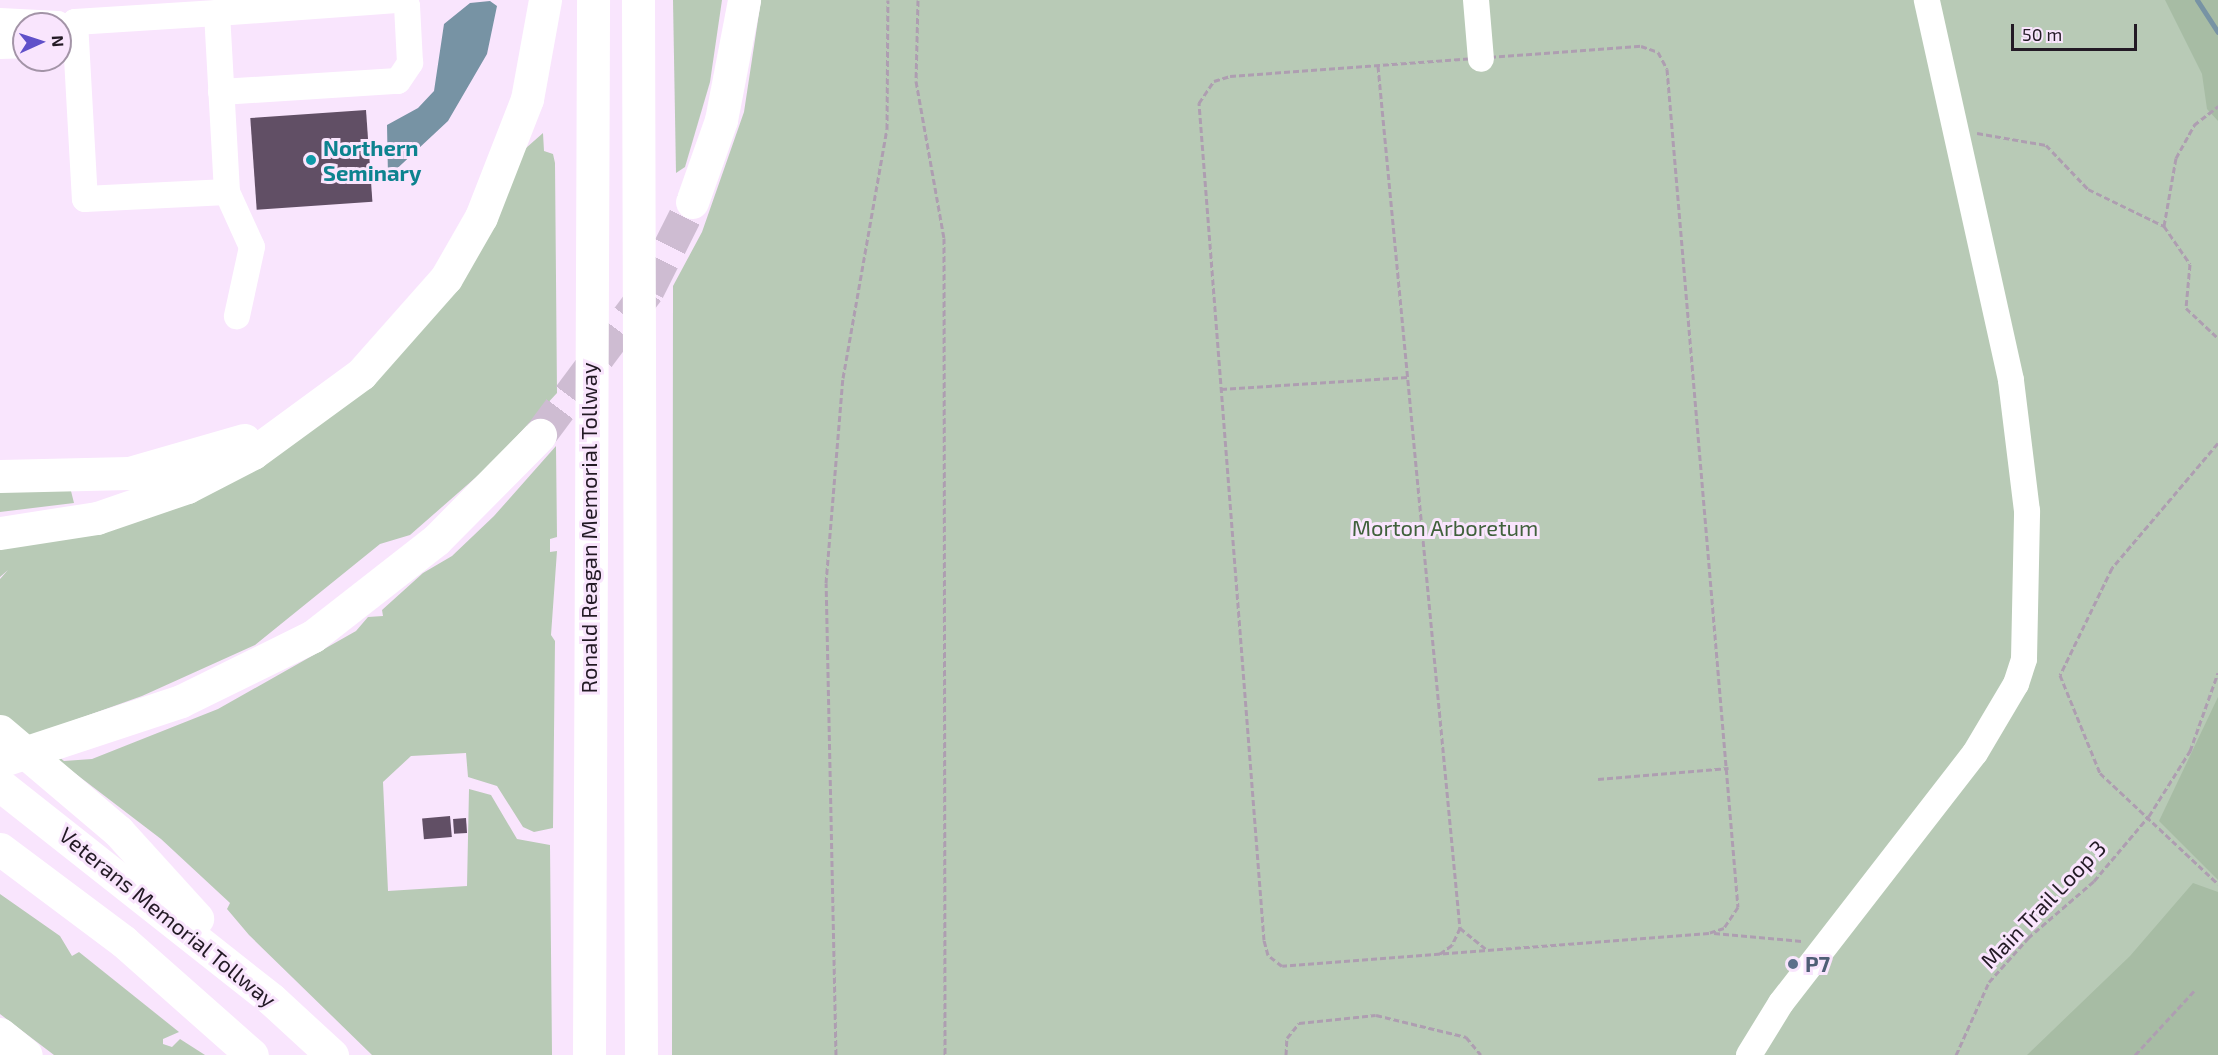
<!DOCTYPE html>
<html>
<head>
<meta charset="utf-8">
<style>
  body { margin:0 }
  #map { position:relative; width:2218px; height:1055px; overflow:hidden; background:#f9e5fd; font-family:"Exo 2",sans-serif }
  div>[style] { position:absolute }
  .green>* { inset:0; background:#b8cab6 }
  .forest>* { inset:0; background:#a7bca4 }
  .water>* { inset:0; background:#7793a4 }
  .stream>* { height:5px; margin:-2.5px; padding:0 2.5px; transform-origin:2.5px; border-radius:2.5px; background:#7793a4 }
  .building>* { inset:0; background:#614f65; transform-origin:0 0 }
  .highway-tunnel>* { height:33px; margin-top:-16.5px; transform-origin:0; background:repeating-linear-gradient(90deg,#cebcd2 0 33px,transparent 0 49px) }
  .path>* { height:3px; margin-top:-1.5px; transform-origin:0; background:repeating-linear-gradient(90deg,#ae9eb1 0 6px,transparent 0 9px) }
  .minor>* { height:26px; margin:-13px; padding:0 13px; transform-origin:13px; border-radius:13px; background:#fff }
  .highway>* { height:33px; margin:-16.5px; padding:0 16.5px; transform-origin:16.5px; border-radius:16.5px; background:#fff }
  .dots>* { width:16px; height:16px; translate:-50% -50%; box-sizing:border-box; border:3px solid #f9e5fd; border-radius:50% }
  span { translate:-50% -50%; white-space:nowrap; text-align:center; line-height:1.15; -webkit-text-stroke:6px #f9e5fd; paint-order:stroke }
  .culture-label { font-size:22px; color:#0d838f; font-weight:700 }
  .left { translate:0 -50%; text-align:left }
  .street-label { font-size:22px; color:#231a25 }
  .park-label { font-size:22px; color:#40613c }
  .service-label { font-size:22px; color:#4e5e75; font-weight:700 }
  .north { position:absolute; left:12px; top:12px; width:60px; height:60px; box-sizing:border-box; background:#f9e5fd; border:2px solid #a394a7; border-radius:50%; rotate:87deg; font-size:16px; font-weight:700; line-height:24px; text-align:center; color:#231a25 }
  .north::after { content:''; display:block; margin:auto; width:21px; height:27px; background:#6050c9; clip-path:polygon(50% 0,100% 100%,50% 72%,0 100%) }
  .scale { position:absolute; left:2011px; top:24px; width:126px; height:27px; box-sizing:border-box; border:3px solid #231a25; border-top:0; padding-left:8px; font-size:18px; line-height:21px; white-space:nowrap; color:#231a25; -webkit-text-stroke:4px #f9e5fd; paint-order:stroke }
</style>
</head>
<body>
<div id="map">
  <div class="green">
    <i style="clip-path:polygon(673px 0,722px 0,710px 82px,685px 167px,676px 173px)"></i>
    <i style="clip-path:polygon(761px 0,2218px 0,2218px 1055px,672px 1055px,673px 286px,702px 232px,744px 112px)"></i>
    <i style="clip-path:polygon(543px 133px,544px 151px,553px 154px,555px 163px,557px 393px,490px 465px,410px 535px,380px 544px,255px 645px,142px 696px,33px 735px,64px 761px,92px 759px,218px 709px,356px 631px,368px 617px,383px 616px,382px 610px,423px 573px,452px 556px,494px 516px,556px 446px,557px 537px,550px 539px,550px 552px,557px 551px,551px 635px,555px 641px,553px 828px,534px 832px,523px 827px,497px 786px,468px 777px,466px 753px,411px 756px,383px 782px,388px 891px,467px 886px,469px 789px,491px 795px,517px 839px,550px 845px,552px 1055px,372px 1055px,249px 935px,227px 909px,230px 903px,161px 839px,0 716px,0 579px,8px 570px,0 577px,0 538px,18px 538px,341px 401px,526px 148px)"></i>
    <i style="clip-path:polygon(0 489px,71px 491px,74px 503px,0 512px)"></i>
    <i style="clip-path:polygon(0 894px,60px 936px,72px 956px,79px 952px,179px 1032px,163px 1039px,163px 1044px,172px 1047px,180px 1039px,205px 1055px,54px 1055px,0 1014px)"></i>
  </div>
  <div class="forest">
    <i style="clip-path:polygon(2165px 0,2218px 0,2218px 121px,2207px 109px,2202px 74px)"></i>
    <i style="clip-path:polygon(2218px 697px,2218px 880px,2159px 821px)"></i>
    <i style="clip-path:polygon(2193px 883px,2218px 892px,2218px 1055px,2027px 1055px,2130px 956px)"></i>
  </div>
  <div class="water">
    <i style="clip-path:polygon(470px 3px,490px 1px,497px 6px,487px 54px,448px 121px,388px 177px,387px 125px,418px 108px,434px 91px,444px 24px)"></i>
  </div>
  <div class="stream">
    <i style="left:2197px;top:0;width:38px;rotate:57deg"></i>
  </div>
  <div class="building">
    <i style="left:366px;top:110px;width:92px;height:116px;rotate:86deg"></i>
    <i style="left:450px;top:816px;width:21px;height:28px;rotate:85deg"></i>
    <i style="left:466px;top:818px;width:15px;height:13px;rotate:86deg"></i>
  </div>
  <div class="highway-tunnel">
    <i style="left:540px;top:435px;width:181px;rotate:-53.3deg"></i>
    <i style="left:648px;top:290px;width:98px;rotate:-63.4deg"></i>
  </div>
  <div class="path">
    <i style="left:918px;top:0;width:81px;rotate:91.4deg"></i>
    <i style="left:916px;top:81px;width:159px;rotate:79.9deg"></i>
    <i style="left:944px;top:238px;width:817px;rotate:89.93deg"></i>
    <i style="left:1641px;top:46px;width:18px;rotate:19deg"></i>
    <i style="left:1658px;top:52px;width:19px;rotate:62deg"></i>
    <i style="left:1667px;top:69px;width:841px;rotate:85.16deg"></i>
    <i style="left:1738px;top:907px;width:25px;rotate:124deg"></i>
    <i style="left:1724px;top:928px;width:16px;rotate:162deg"></i>
    <i style="left:1709px;top:933px;width:428px;rotate:175.6deg"></i>
    <i style="left:1282px;top:966px;width:18px;rotate:-142deg"></i>
    <i style="left:1268px;top:955px;width:16px;rotate:-105deg"></i>
    <i style="left:1264px;top:940px;width:840px;rotate:-94.44deg"></i>
    <i style="left:1199px;top:103px;width:27px;rotate:-56deg"></i>
    <i style="left:1214px;top:81px;width:17px;rotate:-17deg"></i>
    <i style="left:1230px;top:76px;width:412px;rotate:-4.2deg"></i>
    <i style="left:1378px;top:66px;width:866px;rotate:84.57deg"></i>
    <i style="left:1460px;top:928px;width:19px;rotate:115deg"></i>
    <i style="left:1452px;top:945px;width:17px;rotate:144deg"></i>
    <i style="left:1977px;top:133px;width:70px;rotate:9.9deg"></i>
    <i style="left:2046px;top:145px;width:61px;rotate:46.3deg"></i>
    <i style="left:2088px;top:189px;width:85px;rotate:26deg"></i>
    <i style="left:2164px;top:226px;width:46px;rotate:55.6deg"></i>
    <i style="left:2190px;top:264px;width:44px;rotate:95.2deg"></i>
    <i style="left:2186px;top:308px;width:44px;rotate:43.2deg"></i>
    <i style="left:2164px;top:226px;width:69px;rotate:-80deg"></i>
    <i style="left:2176px;top:158px;width:38px;rotate:-61deg"></i>
    <i style="left:2194px;top:125px;width:31px;rotate:-38deg"></i>
    <i style="left:1221px;top:389px;width:187px;rotate:-3.7deg"></i>
    <i style="left:2218px;top:443px;width:164px;rotate:130.3deg"></i>
    <i style="left:2112px;top:568px;width:119px;rotate:115.9deg"></i>
    <i style="left:2060px;top:675px;width:106px;rotate:67.8deg"></i>
    <i style="left:2100px;top:773px;width:162px;rotate:43.2deg"></i>
    <i style="left:1598px;top:779px;width:131px;rotate:-4.8deg"></i>
    <i style="left:1460px;top:928px;width:36px;rotate:39deg"></i>
    <i style="left:1714px;top:933px;width:88px;rotate:5.2deg"></i>
    <i style="left:836px;top:1055px;width:472px;rotate:-91.2deg"></i>
    <i style="left:826px;top:583px;width:206px;rotate:-85.3deg"></i>
    <i style="left:843px;top:378px;width:253px;rotate:-80deg"></i>
    <i style="left:887px;top:129px;width:129px;rotate:-89.6deg"></i>
    <i style="left:1286px;top:1055px;width:17px;rotate:-87deg"></i>
    <i style="left:1287px;top:1038px;width:19px;rotate:-51deg"></i>
    <i style="left:1299px;top:1023px;width:77px;rotate:-5.9deg"></i>
    <i style="left:1376px;top:1015px;width:93px;rotate:13.7deg"></i>
    <i style="left:1466px;top:1037px;width:23px;rotate:50deg"></i>
    <i style="left:1956px;top:1055px;width:80px;rotate:-65.7deg"></i>
    <i style="left:1989px;top:982px;width:59px;rotate:-48.4deg"></i>
    <i style="left:2028px;top:938px;width:87px;rotate:-40.8deg"></i>
    <i style="left:2094px;top:881px;width:85px;rotate:-49.8deg"></i>
    <i style="left:2149px;top:816px;width:77px;rotate:-57.8deg"></i>
    <i style="left:2190px;top:751px;width:83px;rotate:-70.3deg"></i>
    <i style="left:2135px;top:1055px;width:88px;rotate:-47.3deg"></i>
  </div>
  <div class="minor">
    <i style="left:1476px;top:0;width:59px;rotate:85.2deg"></i>
    <i style="left:217px;top:13px;width:180px;rotate:-4.1deg"></i>
    <i style="left:0;top:21px;width:58px;rotate:3deg"></i>
    <i style="left:75px;top:22px;width:177px;rotate:86.8deg"></i>
    <i style="left:85px;top:199px;width:142px;rotate:-2.8deg"></i>
    <i style="left:64px;top:34px;width:16px;rotate:-47deg"></i>
    <i style="left:75px;top:22px;width:142px;rotate:-3.6deg"></i>
    <i style="left:217px;top:13px;width:179px;rotate:86.8deg"></i>
    <i style="left:227px;top:192px;width:60px;rotate:65.6deg"></i>
    <i style="left:252px;top:247px;width:71px;rotate:102.3deg"></i>
    <i style="left:0;top:46px;width:24px;rotate:-2deg"></i>
    <i style="left:221px;top:92px;width:177px;rotate:-3.6deg"></i>
    <i style="left:398px;top:81px;width:22px;rotate:-56deg"></i>
    <i style="left:410px;top:63px;width:57px;rotate:-93deg"></i>
    <i style="left:407px;top:6px;width:10px;rotate:-143deg"></i>
    <i style="left:1749px;top:1055px;width:61px;rotate:-58.4deg"></i>
    <i style="left:1781px;top:1003px;width:316px;rotate:-52.2deg"></i>
    <i style="left:1975px;top:753px;width:80px;rotate:-59.3deg"></i>
    <i style="left:2016px;top:684px;width:26px;rotate:-72deg"></i>
    <i style="left:2024px;top:659px;width:148px;rotate:-88.8deg"></i>
    <i style="left:2027px;top:511px;width:132px;rotate:-97deg"></i>
    <i style="left:2011px;top:380px;width:389px;rotate:-102.5deg"></i>
  </div>
  <div class="highway">
    <i style="left:638px;top:0;width:1055px;rotate:89.84deg"></i>
    <i style="left:692px;top:202px;width:87px;rotate:-70.5deg"></i>
    <i style="left:721px;top:120px;width:122px;rotate:-79.1deg"></i>
    <i style="left:0;top:476px;width:129px;rotate:-1.3deg"></i>
    <i style="left:129px;top:473px;width:120px;rotate:-16deg"></i>
    <i style="left:0;top:533px;width:98px;rotate:-8.8deg"></i>
    <i style="left:97px;top:518px;width:95px;rotate:-19deg"></i>
    <i style="left:187px;top:487px;width:74px;rotate:-27.3deg"></i>
    <i style="left:253px;top:453px;width:134px;rotate:-36.2deg"></i>
    <i style="left:361px;top:374px;width:128px;rotate:-48.5deg"></i>
    <i style="left:446px;top:278px;width:70px;rotate:-60.2deg"></i>
    <i style="left:481px;top:217px;width:127px;rotate:-68.7deg"></i>
    <i style="left:527px;top:99px;width:101px;rotate:-79.7deg"></i>
    <i style="left:0;top:731px;width:155px;rotate:40.3deg"></i>
    <i style="left:118px;top:831px;width:118px;rotate:47.8deg"></i>
    <i style="left:0;top:761px;width:191px;rotate:-18.3deg"></i>
    <i style="left:181px;top:701px;width:147px;rotate:-26.2deg"></i>
    <i style="left:313px;top:636px;width:156px;rotate:-38deg"></i>
    <i style="left:436px;top:540px;width:148px;rotate:-45.3deg"></i>
    <i style="left:0;top:785px;width:345px;rotate:38.3deg"></i>
    <i style="left:271px;top:999px;width:83px;rotate:42.6deg"></i>
    <i style="left:0;top:849px;width:154px;rotate:36.8deg"></i>
    <i style="left:123px;top:941px;width:172px;rotate:41.5deg"></i>
    <i style="left:0;top:1034px;width:33px;rotate:39deg"></i>
    <i style="left:589px;top:1055px;width:1055px;rotate:-89.78deg"></i>
  </div>
  <div class="dots">
    <i style="left:311px;top:160px;background:#0f9aa8"></i>
    <i style="left:1793px;top:964px;background:#5c6f8a"></i>
  </div>
  <div class="culture-label">
    <span class="left" style="left:323px;top:160px">Northern<br>Seminary</span>
  </div>
  <div class="street-label">
    <span style="left:589px;top:528px;rotate:-90deg">Ronald Reagan Memorial Tollway</span>
    <span style="left:2043px;top:904px;rotate:-46deg">Main Trail Loop 3</span>
    <span style="left:168px;top:917px;rotate:39deg">Veterans Memorial Tollway</span>
  </div>
  <div class="park-label">
    <span style="left:1445px;top:528px">Morton Arboretum</span>
  </div>
  <div class="service-label">
    <span class="left" style="left:1805px;top:964px">P7</span>
  </div>
  <div class="north">N</div>
  <div class="scale">50 m</div>
</div>
</body>
</html>
